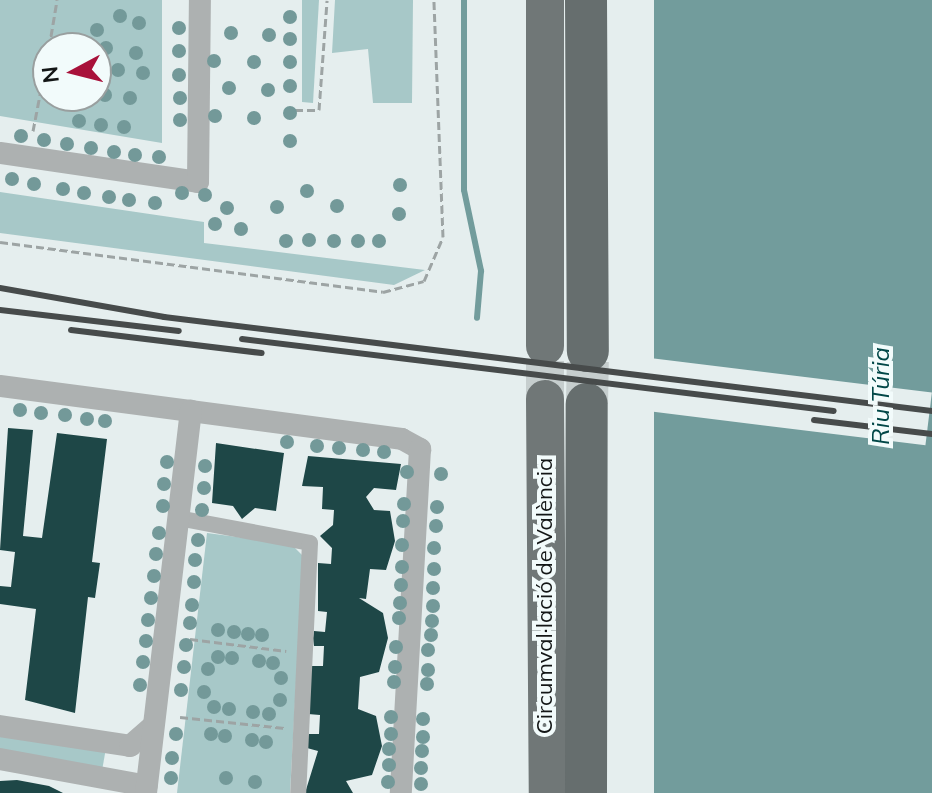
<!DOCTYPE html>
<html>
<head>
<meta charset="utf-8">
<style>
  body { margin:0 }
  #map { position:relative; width:932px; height:793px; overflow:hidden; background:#e5eeee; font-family:Mulish,sans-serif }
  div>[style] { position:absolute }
  .green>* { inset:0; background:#a7c8c8; transform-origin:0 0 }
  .water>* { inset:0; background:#729c9c; transform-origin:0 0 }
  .pier>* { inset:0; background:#e5eeee; transform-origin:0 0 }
  .stream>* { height:6px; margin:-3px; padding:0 3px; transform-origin:3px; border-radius:3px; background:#729c9c }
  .building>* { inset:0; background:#1e4747 }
  .trunk-tunnel>* { height:38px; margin-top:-19px; transform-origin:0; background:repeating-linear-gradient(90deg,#c6cece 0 38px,transparent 0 57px) }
  .motorway-tunnel>* { height:42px; margin-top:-21px; transform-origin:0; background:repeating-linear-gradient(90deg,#c6cece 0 42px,transparent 0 63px) }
  .path>* { height:3px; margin-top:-1.5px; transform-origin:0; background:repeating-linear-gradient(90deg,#9da4a4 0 8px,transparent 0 12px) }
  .pedestrian>* { height:16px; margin:-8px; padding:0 8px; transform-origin:8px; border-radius:8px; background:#adb1b1 }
  .minor>* { height:22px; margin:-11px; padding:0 11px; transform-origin:11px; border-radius:11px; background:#adb1b1 }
  .trunk>* { height:38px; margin:-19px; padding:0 19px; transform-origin:19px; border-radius:19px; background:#707777 }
  .motorway>* { height:42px; margin:-21px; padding:0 21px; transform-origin:21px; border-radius:21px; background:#666e6e }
  .rail>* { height:6px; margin:-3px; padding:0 3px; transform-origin:3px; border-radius:3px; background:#474b4b }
  .trees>* { width:14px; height:14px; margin:-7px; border-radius:50%; background:#739999 }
  span { translate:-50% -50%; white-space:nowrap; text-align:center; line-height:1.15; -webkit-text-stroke:8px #f2fbfb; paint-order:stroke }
  .street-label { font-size:22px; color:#131616 }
  .water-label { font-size:24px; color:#014747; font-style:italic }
  .north { position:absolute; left:32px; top:32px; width:80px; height:80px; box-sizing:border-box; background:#f2fbfb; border:2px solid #999f9f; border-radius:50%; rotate:263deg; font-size:22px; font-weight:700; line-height:32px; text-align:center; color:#131616 }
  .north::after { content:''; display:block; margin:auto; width:28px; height:36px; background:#a8113a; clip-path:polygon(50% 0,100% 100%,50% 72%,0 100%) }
</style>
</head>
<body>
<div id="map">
  <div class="green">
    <i style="clip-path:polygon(evenodd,0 0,162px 0,162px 143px,0 116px,0 0,48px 48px,96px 48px,96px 96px,48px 96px,48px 48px)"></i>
    <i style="clip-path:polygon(302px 0,319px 0,313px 103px,302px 102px)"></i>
    <i style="clip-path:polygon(335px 0,413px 0,412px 103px,373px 103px,368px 49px,332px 53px)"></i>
    <i style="clip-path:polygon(0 192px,204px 222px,204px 243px,425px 270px,394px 285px,0 233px)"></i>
    <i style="clip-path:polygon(207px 533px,291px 544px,303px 556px,290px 793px,177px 793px)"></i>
    <i style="left:0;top:733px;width:107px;height:18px;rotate:10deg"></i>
  </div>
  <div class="water">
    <i style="left:654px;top:0;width:278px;height:793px"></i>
  </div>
  <div class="pier">
    <i style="left:650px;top:358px;width:284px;height:53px;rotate:7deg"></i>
  </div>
  <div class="stream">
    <i style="left:464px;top:0;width:190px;rotate:90deg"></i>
    <i style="left:464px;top:190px;width:83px;rotate:78.1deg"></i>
    <i style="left:481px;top:271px;width:47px;rotate:94.9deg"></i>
  </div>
  <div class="building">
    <i style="clip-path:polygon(8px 428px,33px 430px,23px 536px,42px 538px,57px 433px,107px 439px,92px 562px,100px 563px,95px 598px,88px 597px,75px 713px,25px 700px,36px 609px,0 604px,0 586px,11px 587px,15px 552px,0 550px)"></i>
    <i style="clip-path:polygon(216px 443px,284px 453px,276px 511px,255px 508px,242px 519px,233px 506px,212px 503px)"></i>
    <i style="clip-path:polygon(308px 456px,401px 464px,396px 490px,374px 488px,366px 497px,374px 510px,390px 511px,395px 541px,386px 570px,370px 569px,366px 599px,359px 598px,383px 613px,388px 638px,379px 672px,360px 677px,358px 709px,376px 716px,382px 746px,372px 775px,346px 781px,353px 793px,305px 793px,318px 751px,307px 748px,308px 734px,319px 734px,320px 715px,308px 714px,311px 666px,323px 666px,324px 646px,314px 646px,313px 638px,314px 631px,325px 632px,327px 612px,318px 611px,318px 563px,331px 564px,332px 548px,320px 536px,333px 525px,334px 510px,322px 509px,323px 487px,302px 486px)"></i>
    <i style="clip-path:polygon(17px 780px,49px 786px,63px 793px,0 793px,0 781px)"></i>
  </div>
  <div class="trunk-tunnel">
    <i style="left:545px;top:399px;width:53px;rotate:-90deg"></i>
  </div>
  <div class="motorway-tunnel">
    <i style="left:587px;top:404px;width:53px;rotate:-88.9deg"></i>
  </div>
  <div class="path">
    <i style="left:49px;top:48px;width:49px;rotate:-80.5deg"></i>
    <i style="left:295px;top:110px;width:24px"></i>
    <i style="left:319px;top:110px;width:110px;rotate:-85.8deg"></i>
    <i style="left:33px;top:131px;width:79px;rotate:-79.1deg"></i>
    <i style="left:0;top:242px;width:386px;rotate:7.4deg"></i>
    <i style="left:383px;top:292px;width:42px;rotate:-15deg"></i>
    <i style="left:424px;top:281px;width:48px;rotate:-66.6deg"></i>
    <i style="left:443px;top:237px;width:237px;rotate:-92.2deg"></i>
    <i style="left:190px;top:639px;width:97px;rotate:7.1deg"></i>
    <i style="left:180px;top:717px;width:105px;rotate:6deg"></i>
  </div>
  <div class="pedestrian">
    <i style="left:178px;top:518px;width:134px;rotate:10.7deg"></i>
    <i style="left:310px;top:543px;width:250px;rotate:92.7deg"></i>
  </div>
  <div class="minor">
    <i style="left:0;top:153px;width:200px;rotate:8.3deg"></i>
    <i style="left:198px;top:182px;width:182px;rotate:-89.4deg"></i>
    <i style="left:0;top:386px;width:405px;rotate:7.5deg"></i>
    <i style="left:402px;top:439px;width:21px;rotate:29deg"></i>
    <i style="left:420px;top:449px;width:345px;rotate:93.2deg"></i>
    <i style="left:0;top:726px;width:132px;rotate:8.7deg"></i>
    <i style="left:130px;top:746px;width:30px;rotate:-41deg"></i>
    <i style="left:0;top:759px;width:149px;rotate:10.4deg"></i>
    <i style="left:146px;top:793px;width:385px;rotate:-83.3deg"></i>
  </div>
  <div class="trunk">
    <i style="left:545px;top:0;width:346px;rotate:90deg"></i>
    <i style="left:545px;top:399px;width:394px;rotate:89.6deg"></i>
  </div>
  <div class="motorway">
    <i style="left:586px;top:0;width:351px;rotate:89.7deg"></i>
    <i style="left:586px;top:793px;width:389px;rotate:-89.9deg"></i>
  </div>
  <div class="rail">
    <i style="left:0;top:288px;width:167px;rotate:10deg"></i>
    <i style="left:164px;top:317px;width:774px;rotate:6.98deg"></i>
    <i style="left:0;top:310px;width:180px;rotate:6.7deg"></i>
    <i style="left:71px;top:330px;width:192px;rotate:6.9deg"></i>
    <i style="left:242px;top:339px;width:596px;rotate:6.93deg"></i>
    <i style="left:814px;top:420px;width:119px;rotate:6.8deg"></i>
  </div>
  <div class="trees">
    <i style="left:120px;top:16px"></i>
    <i style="left:290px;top:17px"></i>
    <i style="left:139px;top:23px"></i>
    <i style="left:179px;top:28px"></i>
    <i style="left:97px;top:30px"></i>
    <i style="left:231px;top:33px"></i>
    <i style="left:269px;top:35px"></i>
    <i style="left:290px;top:39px"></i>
    <i style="left:106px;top:48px"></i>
    <i style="left:179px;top:51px"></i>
    <i style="left:136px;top:53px"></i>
    <i style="left:214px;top:61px"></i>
    <i style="left:254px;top:62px"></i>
    <i style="left:290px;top:62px"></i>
    <i style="left:118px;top:70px"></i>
    <i style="left:143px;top:73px"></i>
    <i style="left:179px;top:75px"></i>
    <i style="left:290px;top:86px"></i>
    <i style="left:229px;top:88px"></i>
    <i style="left:268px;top:90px"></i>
    <i style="left:105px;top:95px"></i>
    <i style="left:130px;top:98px"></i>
    <i style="left:180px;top:98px"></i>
    <i style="left:290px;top:113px"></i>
    <i style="left:215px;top:116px"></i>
    <i style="left:254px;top:118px"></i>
    <i style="left:180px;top:120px"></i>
    <i style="left:79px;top:121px"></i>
    <i style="left:101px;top:125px"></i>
    <i style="left:124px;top:127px"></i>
    <i style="left:21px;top:136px"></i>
    <i style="left:44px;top:140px"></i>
    <i style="left:290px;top:141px"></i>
    <i style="left:67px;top:144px"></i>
    <i style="left:91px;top:148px"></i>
    <i style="left:114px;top:152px"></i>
    <i style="left:135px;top:155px"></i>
    <i style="left:159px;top:157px"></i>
    <i style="left:12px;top:179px"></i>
    <i style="left:34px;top:184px"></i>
    <i style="left:400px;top:185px"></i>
    <i style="left:63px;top:189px"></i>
    <i style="left:307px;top:191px"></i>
    <i style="left:84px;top:193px"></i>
    <i style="left:182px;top:193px"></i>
    <i style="left:205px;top:195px"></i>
    <i style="left:109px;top:197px"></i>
    <i style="left:129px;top:200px"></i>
    <i style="left:155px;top:203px"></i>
    <i style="left:337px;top:206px"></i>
    <i style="left:277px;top:207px"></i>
    <i style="left:227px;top:208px"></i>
    <i style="left:399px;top:214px"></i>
    <i style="left:215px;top:224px"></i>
    <i style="left:241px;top:229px"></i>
    <i style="left:309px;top:240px"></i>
    <i style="left:286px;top:241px"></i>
    <i style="left:334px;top:241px"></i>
    <i style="left:358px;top:241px"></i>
    <i style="left:379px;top:241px"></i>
    <i style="left:20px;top:410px"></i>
    <i style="left:41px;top:413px"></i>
    <i style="left:65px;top:415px"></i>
    <i style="left:87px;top:419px"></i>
    <i style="left:105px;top:421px"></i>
    <i style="left:287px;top:442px"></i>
    <i style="left:317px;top:446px"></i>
    <i style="left:339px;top:448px"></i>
    <i style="left:363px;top:450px"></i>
    <i style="left:384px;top:452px"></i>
    <i style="left:167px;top:462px"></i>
    <i style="left:205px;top:466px"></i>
    <i style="left:407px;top:472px"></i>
    <i style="left:441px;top:474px"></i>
    <i style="left:164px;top:484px"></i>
    <i style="left:204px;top:488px"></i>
    <i style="left:404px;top:504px"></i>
    <i style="left:163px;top:506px"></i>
    <i style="left:437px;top:507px"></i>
    <i style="left:202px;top:510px"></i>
    <i style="left:403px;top:521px"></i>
    <i style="left:436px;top:526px"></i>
    <i style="left:159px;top:533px"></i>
    <i style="left:198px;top:540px"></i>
    <i style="left:402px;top:545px"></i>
    <i style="left:434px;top:548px"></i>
    <i style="left:156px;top:554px"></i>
    <i style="left:195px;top:560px"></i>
    <i style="left:402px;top:567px"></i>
    <i style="left:434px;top:569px"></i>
    <i style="left:154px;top:576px"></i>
    <i style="left:194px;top:582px"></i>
    <i style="left:401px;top:585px"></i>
    <i style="left:433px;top:588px"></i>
    <i style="left:151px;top:598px"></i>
    <i style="left:400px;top:603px"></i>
    <i style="left:192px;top:605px"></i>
    <i style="left:433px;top:606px"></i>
    <i style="left:399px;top:618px"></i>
    <i style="left:148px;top:620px"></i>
    <i style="left:432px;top:621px"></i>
    <i style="left:190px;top:623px"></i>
    <i style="left:218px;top:630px"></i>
    <i style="left:234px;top:632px"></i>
    <i style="left:248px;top:634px"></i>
    <i style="left:262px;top:635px"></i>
    <i style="left:431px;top:635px"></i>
    <i style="left:146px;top:641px"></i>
    <i style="left:186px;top:645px"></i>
    <i style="left:396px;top:647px"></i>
    <i style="left:428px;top:650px"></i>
    <i style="left:218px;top:657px"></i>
    <i style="left:232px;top:658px"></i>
    <i style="left:259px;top:661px"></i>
    <i style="left:143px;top:662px"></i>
    <i style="left:273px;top:663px"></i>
    <i style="left:184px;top:667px"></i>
    <i style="left:395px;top:667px"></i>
    <i style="left:208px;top:669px"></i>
    <i style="left:428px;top:670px"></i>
    <i style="left:281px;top:678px"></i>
    <i style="left:394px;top:682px"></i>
    <i style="left:427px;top:684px"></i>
    <i style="left:140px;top:685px"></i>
    <i style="left:181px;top:690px"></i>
    <i style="left:204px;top:692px"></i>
    <i style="left:280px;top:700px"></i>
    <i style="left:214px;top:707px"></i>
    <i style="left:229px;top:709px"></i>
    <i style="left:253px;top:712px"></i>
    <i style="left:269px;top:714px"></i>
    <i style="left:391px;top:717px"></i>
    <i style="left:423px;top:719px"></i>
    <i style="left:176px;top:734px"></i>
    <i style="left:211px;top:734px"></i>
    <i style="left:391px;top:734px"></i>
    <i style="left:225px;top:736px"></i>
    <i style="left:423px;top:737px"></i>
    <i style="left:252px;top:740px"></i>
    <i style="left:266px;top:742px"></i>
    <i style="left:389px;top:749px"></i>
    <i style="left:422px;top:751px"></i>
    <i style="left:172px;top:758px"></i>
    <i style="left:389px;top:765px"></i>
    <i style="left:421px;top:768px"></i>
    <i style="left:171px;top:778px"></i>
    <i style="left:226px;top:778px"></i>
    <i style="left:255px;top:782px"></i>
    <i style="left:388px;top:782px"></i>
    <i style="left:421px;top:784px"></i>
  </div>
  <div class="street-label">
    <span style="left:545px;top:596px;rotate:-90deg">Circumval·lació de València</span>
  </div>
  <div class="water-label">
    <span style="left:881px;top:396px;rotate:-90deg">Riu Túria</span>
  </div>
  <div class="north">N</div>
</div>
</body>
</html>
